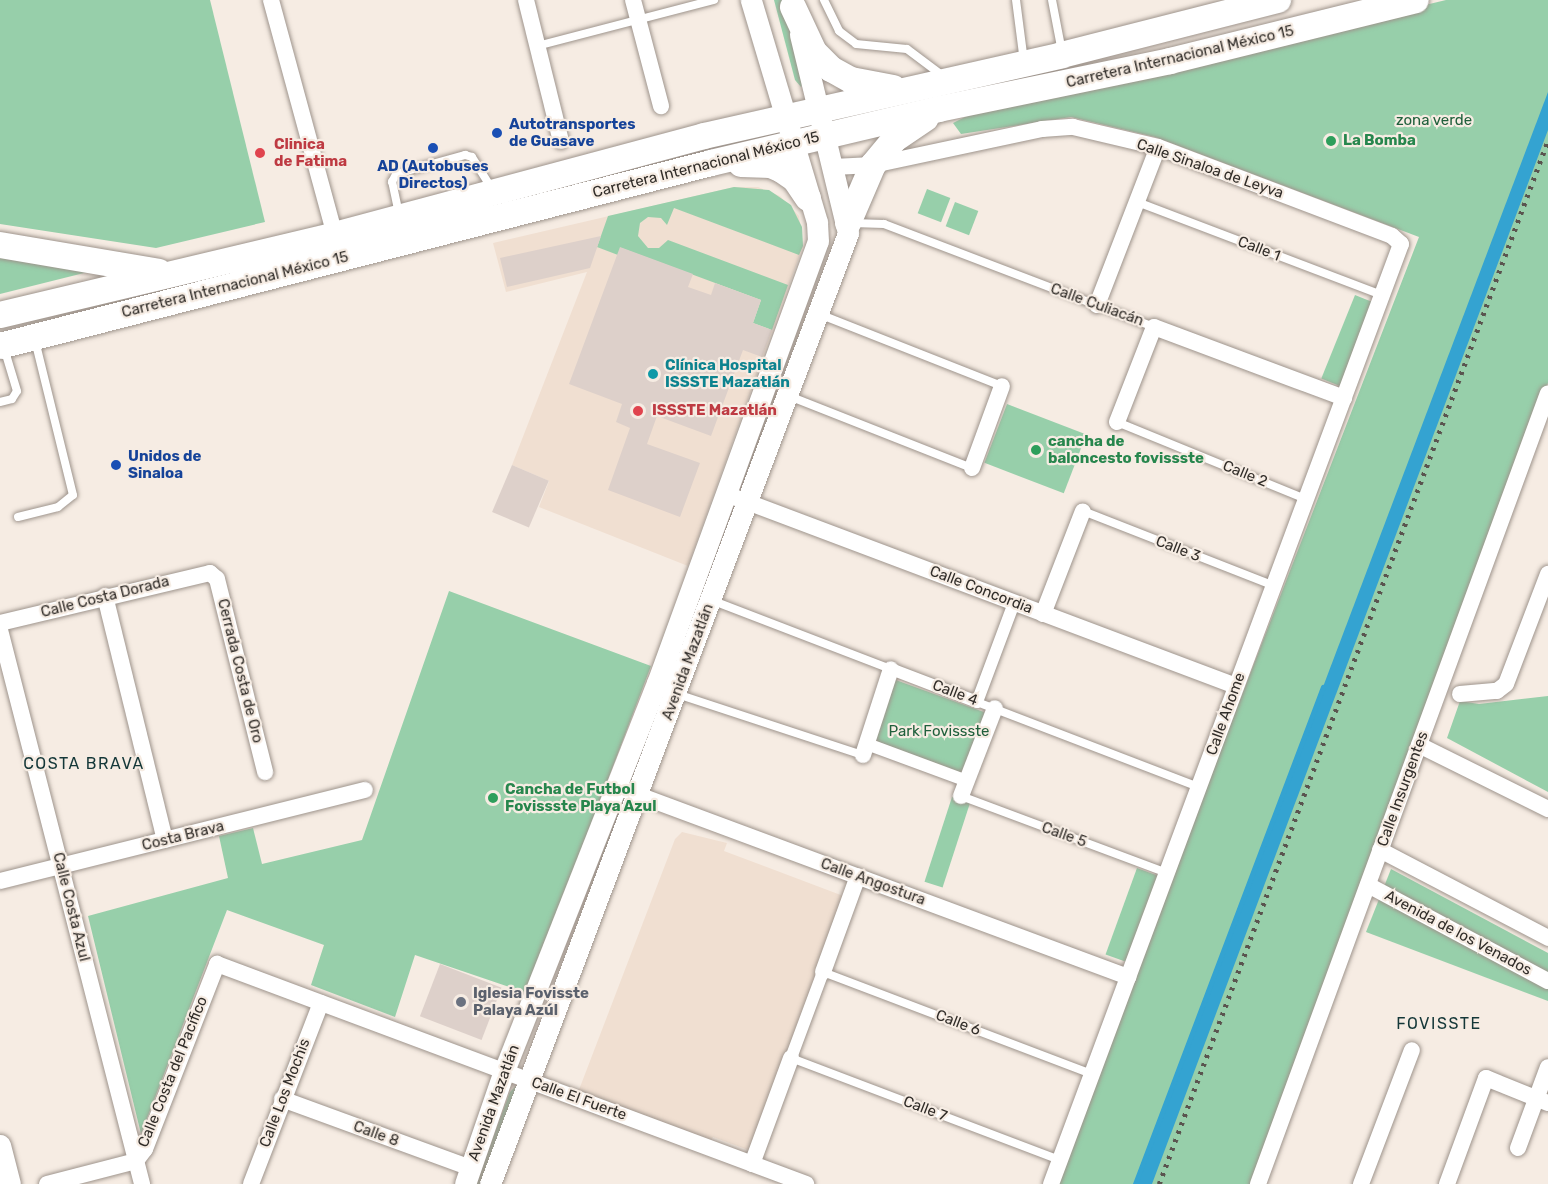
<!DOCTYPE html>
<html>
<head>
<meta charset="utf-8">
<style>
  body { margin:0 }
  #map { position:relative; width:1548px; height:1184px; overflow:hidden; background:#f6ece3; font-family:Rubik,sans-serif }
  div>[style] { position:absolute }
  .built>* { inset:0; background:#f0dfd1 }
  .green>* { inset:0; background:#97cfaa; transform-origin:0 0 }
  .water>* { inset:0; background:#34a3d1 }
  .stream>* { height:4.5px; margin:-2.25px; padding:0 2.25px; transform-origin:2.25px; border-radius:2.25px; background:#34a3d1 }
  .building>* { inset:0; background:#ddd0ca; transform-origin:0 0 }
  .roads { filter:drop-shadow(0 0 2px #9e948c) drop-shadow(0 0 2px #9e948c) }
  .service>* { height:8px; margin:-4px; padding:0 4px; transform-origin:4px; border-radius:4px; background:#fff }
  .pedestrian>* { height:12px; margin:-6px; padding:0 6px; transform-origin:6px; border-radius:6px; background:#fff }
  .minor>* { height:16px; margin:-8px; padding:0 8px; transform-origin:8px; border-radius:8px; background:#fff }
  .tertiary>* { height:21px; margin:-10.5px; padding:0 10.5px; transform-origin:10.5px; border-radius:10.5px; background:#fff }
  .primary>* { height:26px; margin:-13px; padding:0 13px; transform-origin:13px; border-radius:13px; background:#fff }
  .rail>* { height:4.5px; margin-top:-2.25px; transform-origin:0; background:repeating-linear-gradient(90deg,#5a544f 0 3px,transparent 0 9px) }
  .dots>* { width:16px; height:16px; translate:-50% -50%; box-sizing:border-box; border:3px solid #f6ece3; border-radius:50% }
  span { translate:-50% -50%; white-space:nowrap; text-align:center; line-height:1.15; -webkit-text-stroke:4.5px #f6ece3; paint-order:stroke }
  .street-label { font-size:15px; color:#312d29 }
  .park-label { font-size:15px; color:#20603c }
  .transit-label { font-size:15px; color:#164399; font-weight:700 }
  .left { translate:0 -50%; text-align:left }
  .leisure-label { font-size:15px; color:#27864d; font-weight:700 }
  .health-label { font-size:15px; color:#be3a42; font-weight:700 }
  .culture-label { font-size:15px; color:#0d838f; font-weight:700 }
  .worship-label { font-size:15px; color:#5b616d; font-weight:700 }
  .neighbourhood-label { font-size:16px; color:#143738; letter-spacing:1.5px }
</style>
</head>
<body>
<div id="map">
  <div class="built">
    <i style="clip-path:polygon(734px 187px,758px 187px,780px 196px,799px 216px,803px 246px,688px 566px,539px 507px,549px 481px,512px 465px,587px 272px,506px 292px,493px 243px)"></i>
    <i style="clip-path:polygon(682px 832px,727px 843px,724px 851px,846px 897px,751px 1151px,713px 1137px,710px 1143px,577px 1095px,675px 839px)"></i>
  </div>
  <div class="green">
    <i style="clip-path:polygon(0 0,210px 0,265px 222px,156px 248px,0 224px)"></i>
    <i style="clip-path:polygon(774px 0,786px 0,804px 80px,801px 87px,795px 80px)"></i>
    <i style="clip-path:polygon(1446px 0,1548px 0,1548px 383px,1250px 1184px,1053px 1184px,1419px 237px,1155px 137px,1071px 117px,961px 134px,953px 123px,969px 115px)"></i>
    <i style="clip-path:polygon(734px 187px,769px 190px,791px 205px,802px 227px,803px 246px,799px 255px,674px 208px,667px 225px,661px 218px,648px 217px,640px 223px,638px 236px,648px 248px,659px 248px,668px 240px,788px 285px,772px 330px,753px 323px,761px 300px,621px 248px,618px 255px,597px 247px,608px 216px)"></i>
    <i style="left:927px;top:189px;width:25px;height:26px;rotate:21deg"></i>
    <i style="left:955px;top:202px;width:25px;height:26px;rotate:21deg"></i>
    <i style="clip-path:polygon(0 248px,88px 272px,0 294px)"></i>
    <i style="left:1355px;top:295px;width:22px;height:90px;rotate:22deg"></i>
    <i style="left:1007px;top:404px;width:85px;height:63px;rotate:21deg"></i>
    <i style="clip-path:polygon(449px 591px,651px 666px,527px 993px,415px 955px,395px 1017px,311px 985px,324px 945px,227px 910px,141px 1134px,88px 916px,228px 878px,219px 836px,253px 828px,262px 864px,362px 840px)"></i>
    <i style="left:893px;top:679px;width:104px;height:68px;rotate:20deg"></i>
    <i style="clip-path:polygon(1548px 696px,1548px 792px,1447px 738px,1460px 701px,1479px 704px)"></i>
    <i style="left:952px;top:797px;width:19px;height:89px;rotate:18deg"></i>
    <i style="left:1137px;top:868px;width:29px;height:92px;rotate:20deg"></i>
    <i style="clip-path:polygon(1391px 869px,1548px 953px,1548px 1001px,1366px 932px)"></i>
    <i style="clip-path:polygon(517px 1085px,484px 1184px,476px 1184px,510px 1092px)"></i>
  </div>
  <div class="water">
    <i style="clip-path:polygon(1548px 92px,1548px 130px,1152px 1184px,1135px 1184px)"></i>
  </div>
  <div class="stream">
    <i style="left:1135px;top:1184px;width:531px;rotate:-69.28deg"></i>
  </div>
  <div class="building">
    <i style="clip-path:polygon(601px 236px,590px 268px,507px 287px,500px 258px)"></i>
    <i style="clip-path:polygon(620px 247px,693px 274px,688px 287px,711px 295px,715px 283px,761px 300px,753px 323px,772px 330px,762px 357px,743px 350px,711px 436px,657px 416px,647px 444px,700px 463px,680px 517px,608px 490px,630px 428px,616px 422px,622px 404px,569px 384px)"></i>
    <i style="left:512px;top:465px;width:40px;height:51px;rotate:23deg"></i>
    <i style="left:440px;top:964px;width:66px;height:56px;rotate:21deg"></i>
  </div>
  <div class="roads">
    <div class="service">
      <i style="left:824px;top:0;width:34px;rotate:64deg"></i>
      <i style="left:839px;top:31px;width:21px;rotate:37deg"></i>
      <i style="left:856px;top:44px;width:51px;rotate:5.6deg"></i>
      <i style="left:907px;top:49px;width:45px;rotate:36.9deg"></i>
      <i style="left:1016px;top:0;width:63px;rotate:82.6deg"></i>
      <i style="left:1052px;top:0;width:53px;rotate:79.1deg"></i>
      <i style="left:537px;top:46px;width:183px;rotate:-14.6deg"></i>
      <i style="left:1137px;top:202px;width:262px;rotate:20.8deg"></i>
      <i style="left:399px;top:214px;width:33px;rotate:-102deg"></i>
      <i style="left:392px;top:182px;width:9px;rotate:-63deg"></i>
      <i style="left:396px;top:174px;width:72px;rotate:-15.4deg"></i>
      <i style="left:465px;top:155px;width:7px;rotate:16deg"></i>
      <i style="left:472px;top:157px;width:38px;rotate:58deg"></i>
      <i style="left:852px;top:223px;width:32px;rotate:2deg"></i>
      <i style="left:884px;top:224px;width:289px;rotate:20.9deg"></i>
      <i style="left:819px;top:314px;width:197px;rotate:21.5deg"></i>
      <i style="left:789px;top:396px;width:197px;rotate:21.5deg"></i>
      <i style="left:0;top:402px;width:12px;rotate:-14deg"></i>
      <i style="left:12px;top:399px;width:9px;rotate:-58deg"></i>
      <i style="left:17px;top:391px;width:45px;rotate:-106.8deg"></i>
      <i style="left:1117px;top:422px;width:204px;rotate:22.2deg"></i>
      <i style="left:1083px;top:511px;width:205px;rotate:21.4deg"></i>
      <i style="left:18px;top:517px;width:41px;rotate:-14deg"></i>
      <i style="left:58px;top:507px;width:19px;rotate:-39deg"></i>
      <i style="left:73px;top:495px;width:160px;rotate:-103.8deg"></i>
      <i style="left:711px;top:600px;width:193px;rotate:21deg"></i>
      <i style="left:677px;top:694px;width:196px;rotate:18.2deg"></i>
      <i style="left:977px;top:702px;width:238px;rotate:21deg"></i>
      <i style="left:961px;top:796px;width:220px;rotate:20.5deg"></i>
      <i style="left:823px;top:972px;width:288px;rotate:20.8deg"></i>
      <i style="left:791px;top:1058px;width:288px;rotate:20.8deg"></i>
    </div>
    <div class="pedestrian">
      <i style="left:891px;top:669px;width:92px;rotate:21deg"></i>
      <i style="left:977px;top:702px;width:106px;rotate:-69.5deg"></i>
      <i style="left:867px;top:744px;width:107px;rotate:20.3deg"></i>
      <i style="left:791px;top:1058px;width:92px;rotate:-69.6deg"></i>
    </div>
    <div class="minor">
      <i style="left:271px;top:0;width:244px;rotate:74.8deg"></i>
      <i style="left:526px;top:0;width:145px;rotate:76.1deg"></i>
      <i style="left:633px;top:0;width:110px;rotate:75.2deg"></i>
      <i style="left:833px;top:167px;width:40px;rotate:-2.9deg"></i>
      <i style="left:873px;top:165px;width:173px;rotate:-12deg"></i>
      <i style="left:1042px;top:129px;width:31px;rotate:-4deg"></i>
      <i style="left:1073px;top:127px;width:87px;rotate:13.2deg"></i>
      <i style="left:1158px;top:147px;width:250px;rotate:20.8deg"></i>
      <i style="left:1392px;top:236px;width:12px;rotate:42deg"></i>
      <i style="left:1401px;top:244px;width:1003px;rotate:110.42deg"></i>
      <i style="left:1097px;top:305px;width:169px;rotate:-68.9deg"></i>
      <i style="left:1117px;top:422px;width:102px;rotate:-68.7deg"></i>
      <i style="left:1154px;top:327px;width:203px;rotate:20.5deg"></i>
      <i style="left:972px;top:468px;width:87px;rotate:-69.9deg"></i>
      <i style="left:726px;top:494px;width:545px;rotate:20.63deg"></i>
      <i style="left:105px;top:596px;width:251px;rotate:76.2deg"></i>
      <i style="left:1043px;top:614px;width:110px;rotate:-68.8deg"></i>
      <i style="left:0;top:623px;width:216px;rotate:-13.4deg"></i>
      <i style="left:210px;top:573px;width:9px;rotate:41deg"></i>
      <i style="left:217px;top:579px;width:199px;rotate:76deg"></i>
      <i style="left:0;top:630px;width:572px;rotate:75.62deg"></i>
      <i style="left:1460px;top:694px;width:37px;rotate:-5deg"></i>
      <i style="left:1497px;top:691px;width:11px;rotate:-38deg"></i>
      <i style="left:1506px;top:684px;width:118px;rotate:-69.1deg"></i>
      <i style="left:1419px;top:745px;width:144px;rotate:26.4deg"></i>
      <i style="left:863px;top:755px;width:90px;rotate:-72deg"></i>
      <i style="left:625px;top:790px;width:537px;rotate:20.39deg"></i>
      <i style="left:961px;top:796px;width:94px;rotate:-68.9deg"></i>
      <i style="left:1380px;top:850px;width:190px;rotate:27.6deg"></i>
      <i style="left:0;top:881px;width:376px;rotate:-14deg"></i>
      <i style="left:1368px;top:885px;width:204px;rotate:28.1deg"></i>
      <i style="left:823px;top:972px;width:102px;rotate:-70deg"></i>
      <i style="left:282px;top:1099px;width:201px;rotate:20.1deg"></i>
      <i style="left:1518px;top:1148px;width:86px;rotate:-69.7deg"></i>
      <i style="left:752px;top:1164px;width:113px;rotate:-69.8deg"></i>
      <i style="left:47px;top:1184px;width:92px;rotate:-14.5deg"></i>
      <i style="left:136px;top:1161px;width:15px;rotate:-53deg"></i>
      <i style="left:145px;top:1149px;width:199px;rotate:-68.7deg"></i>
      <i style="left:217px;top:964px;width:629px;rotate:20.48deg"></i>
      <i style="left:251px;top:1184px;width:194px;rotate:-68.9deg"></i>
      <i style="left:1258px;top:1184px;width:842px;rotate:-69.87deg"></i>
      <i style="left:1361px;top:1184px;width:143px;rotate:-69.2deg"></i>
      <i style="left:1447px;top:1184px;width:113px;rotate:-69.8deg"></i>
      <i style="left:1486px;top:1078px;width:67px;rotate:22deg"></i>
    </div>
    <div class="tertiary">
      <i style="left:0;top:1145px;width:40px;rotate:75.6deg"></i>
      <i style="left:465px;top:1184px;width:120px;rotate:-71deg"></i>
      <i style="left:504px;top:1071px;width:417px;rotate:-68.5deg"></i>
      <i style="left:657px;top:683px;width:470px;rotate:-70deg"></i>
      <i style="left:818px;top:241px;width:19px;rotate:-93deg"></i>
      <i style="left:817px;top:222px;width:232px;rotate:-106.6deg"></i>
      <i style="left:490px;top:1184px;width:1016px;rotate:-69.37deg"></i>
      <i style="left:848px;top:233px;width:204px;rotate:-103.6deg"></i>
    </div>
    <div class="primary">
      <i style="left:793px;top:7px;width:50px;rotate:65deg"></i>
      <i style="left:814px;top:52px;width:24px;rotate:45deg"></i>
      <i style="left:831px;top:69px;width:23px;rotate:29deg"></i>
      <i style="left:851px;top:80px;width:43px;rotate:10.8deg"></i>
      <i style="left:741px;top:164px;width:30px;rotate:2deg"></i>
      <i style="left:771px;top:165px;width:12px;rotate:24deg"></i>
      <i style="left:782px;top:170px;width:16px;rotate:35deg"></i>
      <i style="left:795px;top:179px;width:23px;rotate:56deg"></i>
      <i style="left:848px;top:223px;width:63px;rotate:-66.7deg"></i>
      <i style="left:873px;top:165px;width:34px;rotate:-50deg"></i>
      <i style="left:895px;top:139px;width:37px;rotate:-34deg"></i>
      <i style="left:0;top:245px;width:161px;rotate:9.6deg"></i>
      <i style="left:0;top:315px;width:344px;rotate:-13.4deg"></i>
      <i style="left:335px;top:235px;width:382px;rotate:-15deg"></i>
      <i style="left:704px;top:136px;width:367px;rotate:-12.7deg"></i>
      <i style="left:1062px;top:55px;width:223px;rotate:-14.3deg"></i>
      <i style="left:0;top:346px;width:734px;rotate:-14.43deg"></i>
      <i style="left:711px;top:163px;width:234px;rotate:-13.3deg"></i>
      <i style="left:939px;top:109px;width:236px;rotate:-11.7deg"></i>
      <i style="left:1170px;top:61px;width:253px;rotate:-13.9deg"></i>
    </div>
  </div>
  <div class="rail">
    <i style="left:1159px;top:1184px;width:1114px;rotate:-69.56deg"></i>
  </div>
  <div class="dots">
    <i style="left:497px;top:133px;background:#1a4fb4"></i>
    <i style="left:1331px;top:141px;background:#2e9e5b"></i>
    <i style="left:433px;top:148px;background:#1a4fb4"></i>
    <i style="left:260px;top:153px;background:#e0444e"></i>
    <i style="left:653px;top:374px;background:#0f9aa8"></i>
    <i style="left:638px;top:411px;background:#e0444e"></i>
    <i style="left:1036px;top:450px;background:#2e9e5b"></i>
    <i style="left:116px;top:465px;background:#1a4fb4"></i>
    <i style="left:493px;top:798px;background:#2e9e5b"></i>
    <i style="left:461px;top:1002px;background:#6b7280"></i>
  </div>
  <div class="street-label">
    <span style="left:1180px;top:57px;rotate:-13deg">Carretera Internacional México 15</span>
    <span style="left:706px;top:165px;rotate:-14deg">Carretera Internacional México 15</span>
    <span style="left:1210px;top:169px;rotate:19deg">Calle Sinaloa de Leyva</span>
    <span style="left:1259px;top:249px;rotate:21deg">Calle 1</span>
    <span style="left:235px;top:285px;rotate:-14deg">Carretera Internacional México 15</span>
    <span style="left:1097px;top:305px;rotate:20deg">Calle Culiacán</span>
    <span style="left:1245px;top:474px;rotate:22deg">Calle 2</span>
    <span style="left:1178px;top:549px;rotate:21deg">Calle 3</span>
    <span style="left:981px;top:590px;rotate:21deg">Calle Concordia</span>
    <span style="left:105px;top:597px;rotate:-14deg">Calle Costa Dorada</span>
    <span style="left:688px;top:662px;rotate:-70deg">Avenida Mazatlán</span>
    <span style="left:240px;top:671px;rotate:76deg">Cerrada Costa de Oro</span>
    <span style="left:955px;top:693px;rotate:21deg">Calle 4</span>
    <span style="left:1226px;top:714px;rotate:-70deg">Calle Ahome</span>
    <span style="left:1403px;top:789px;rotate:-70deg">Calle Insurgentes</span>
    <span style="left:1064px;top:835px;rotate:20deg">Calle 5</span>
    <span style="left:183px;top:836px;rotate:-14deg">Costa Brava</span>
    <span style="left:873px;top:882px;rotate:20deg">Calle Angostura</span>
    <span style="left:71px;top:907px;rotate:76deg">Calle Costa Azul</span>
    <span style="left:1458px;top:933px;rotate:28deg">Avenida de los Venados</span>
    <span style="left:958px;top:1023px;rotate:21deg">Calle 6</span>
    <span style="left:173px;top:1072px;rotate:-68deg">Calle Costa del Pacífico</span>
    <span style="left:285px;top:1093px;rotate:-69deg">Calle Los Mochis</span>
    <span style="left:579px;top:1099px;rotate:20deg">Calle El Fuerte</span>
    <span style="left:494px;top:1103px;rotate:-70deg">Avenida Mazatlán</span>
    <span style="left:925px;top:1109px;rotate:21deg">Calle 7</span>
    <span style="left:376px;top:1134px;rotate:20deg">Calle 8</span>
  </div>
  <div class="park-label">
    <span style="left:1434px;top:121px">zona verde</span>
    <span style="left:939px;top:732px">Park Fovissste</span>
  </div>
  <div class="transit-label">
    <span class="left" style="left:509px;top:133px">Autotransportes<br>de Guasave</span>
    <span style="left:433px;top:175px">AD (Autobuses<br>Directos)</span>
    <span class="left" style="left:128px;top:465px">Unidos de<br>Sinaloa</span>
  </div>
  <div class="leisure-label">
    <span class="left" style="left:1343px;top:141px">La Bomba</span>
    <span class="left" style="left:1048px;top:450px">cancha de<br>baloncesto fovissste</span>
    <span class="left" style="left:505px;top:798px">Cancha de Futbol<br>Fovissste Playa Azul</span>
  </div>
  <div class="health-label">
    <span class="left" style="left:274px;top:153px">Clinica<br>de Fatima</span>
    <span class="left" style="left:652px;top:411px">ISSSTE Mazatlán</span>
  </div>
  <div class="culture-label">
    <span class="left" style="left:665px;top:374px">Clínica Hospital<br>ISSSTE Mazatlán</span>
  </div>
  <div class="worship-label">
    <span class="left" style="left:473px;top:1002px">Iglesia Fovisste<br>Palaya Azúl</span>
  </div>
  <div class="neighbourhood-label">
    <span style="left:84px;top:764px">COSTA BRAVA</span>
    <span style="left:1439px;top:1024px">FOVISSTE</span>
  </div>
</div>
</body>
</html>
